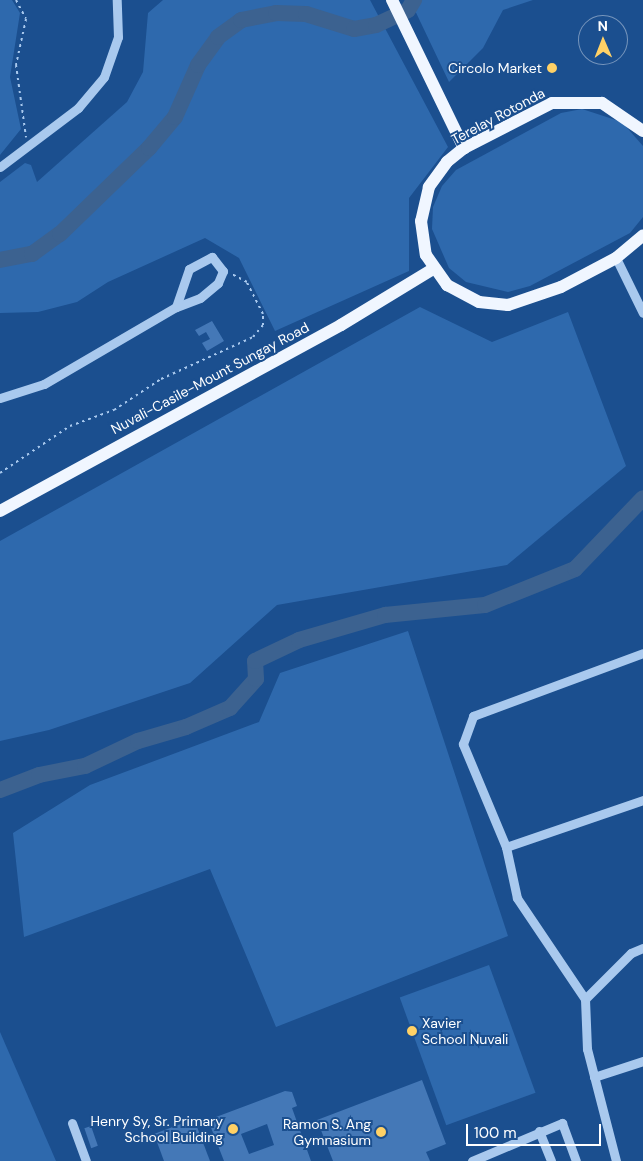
<!DOCTYPE html>
<html>
<head>
<meta charset="utf-8">
<style>
  body { margin:0 }
  #map { position:relative; width:643px; height:1161px; overflow:hidden; background:#1b4f8f; font-family:"DM Sans",sans-serif }
  div>[style] { position:absolute }
  .green>* { inset:0; background:#2e69ad; transform-origin:0 0 }
  .river>* { height:16px; margin:-8px; padding:0 8px; transform-origin:8px; border-radius:8px; background:#3c6290 }
  .building>* { inset:0; background:#4478b7; transform-origin:0 0 }
  .path>* { height:2px; margin-top:-1px; transform-origin:0; background:repeating-linear-gradient(90deg,#a9c9ee 0 2.5px,transparent 0 6.5px) }
  .minor>* { height:9px; margin:-4.5px; padding:0 4.5px; transform-origin:4.5px; border-radius:4.5px; background:#a9c9ee }
  .major>* { height:12px; margin:-6px; padding:0 6px; transform-origin:6px; border-radius:6px; background:#f0f6ff }
  .dots>* { width:14px; height:14px; translate:-50% -50%; box-sizing:border-box; border:2px solid #1b4f8f; border-radius:50% }
  span { translate:-50% -50%; white-space:nowrap; text-align:center; line-height:1.15; -webkit-text-stroke:4px #1b4f8f; paint-order:stroke }
  .poi-label { font-size:14px; color:#fff }
  .right { translate:-100% -50%; text-align:right }
  .left { translate:0 -50%; text-align:left }
  .street-label { font-size:14px; color:#fff }
  .north { position:absolute; left:578px; top:15px; width:50px; height:50px; box-sizing:border-box; background:#1b4f8f; border:1px solid #7695bc; border-radius:50%; rotate:359deg; font-size:14px; font-weight:700; line-height:20px; text-align:center; color:#fff }
  .north::after { content:''; display:block; margin:auto; width:18px; height:22px; background:#ffd166; clip-path:polygon(50% 0,100% 100%,50% 72%,0 100%) }
  .scale { position:absolute; left:466px; top:1124px; width:135px; height:22px; box-sizing:border-box; border:2px solid #fff; border-top:0; padding-left:6px; font-size:15px; line-height:18px; white-space:nowrap; color:#fff; -webkit-text-stroke:4px #1b4f8f; paint-order:stroke }
</style>
</head>
<body>
<div id="map">
  <div class="green">
    <i style="clip-path:polygon(0 0,12px 0,20px 13px,10px 77px,21px 129px,0 155px)"></i>
    <i style="clip-path:polygon(163px 0,370px 0,448px 147px,409px 198px,409px 271px,275px 331px,239px 258px,205px 238px,108px 282px,77px 302px,38px 312px,0 313px,0 182px,25px 163px,31px 165px,37px 182px,127px 102px,143px 72px,148px 13px)"></i>
    <i style="clip-path:polygon(410px 0,533px 0,503px 10px,483px 48px,449px 82px)"></i>
    <i style="clip-path:polygon(582px 109px,622px 122px,643px 146px,643px 217px,630px 233px,530px 286px,508px 292px,466px 282px,449px 268px,432px 229px,433px 207px,442px 186px,456px 170px,561px 113px)"></i>
    <i style="clip-path:polygon(420px 307px,492px 342px,568px 312px,626px 466px,507px 565px,277px 605px,190px 683px,49px 730px,0 741px,0 541px)"></i>
    <i style="clip-path:polygon(408px 631px,508px 936px,276px 1027px,210px 869px,24px 937px,13px 833px,90px 785px,259px 722px,280px 673px)"></i>
    <i style="left:489px;top:965px;width:136px;height:95px;rotate:70deg"></i>
    <i style="clip-path:polygon(0 1032px,56px 1161px,0 1161px)"></i>
  </div>
  <div class="river">
    <i style="left:0;top:260px;width:33px;rotate:-11deg"></i>
    <i style="left:32px;top:254px;width:34px;rotate:-36deg"></i>
    <i style="left:60px;top:234px;width:124px;rotate:-44deg"></i>
    <i style="left:149px;top:148px;width:40px;rotate:-50deg"></i>
    <i style="left:175px;top:117px;width:57px;rotate:-66.1deg"></i>
    <i style="left:198px;top:65px;width:34px;rotate:-54deg"></i>
    <i style="left:218px;top:37px;width:29px;rotate:-36deg"></i>
    <i style="left:241px;top:20px;width:36px;rotate:-11deg"></i>
    <i style="left:276px;top:13px;width:30px;rotate:2deg"></i>
    <i style="left:306px;top:14px;width:50px;rotate:17.4deg"></i>
    <i style="left:354px;top:29px;width:22px;rotate:-10deg"></i>
    <i style="left:376px;top:25px;width:35px;rotate:-25deg"></i>
    <i style="left:408px;top:10px;width:12px;rotate:-59deg"></i>
    <i style="left:0;top:790px;width:42px;rotate:-21deg"></i>
    <i style="left:39px;top:775px;width:47px;rotate:-11.1deg"></i>
    <i style="left:85px;top:766px;width:59px;rotate:-25.3deg"></i>
    <i style="left:138px;top:741px;width:50px;rotate:-16.3deg"></i>
    <i style="left:186px;top:727px;width:48px;rotate:-23.4deg"></i>
    <i style="left:230px;top:708px;width:39px;rotate:-48deg"></i>
    <i style="left:256px;top:679px;width:18px;rotate:-93deg"></i>
    <i style="left:255px;top:661px;width:49px;rotate:-25.5deg"></i>
    <i style="left:299px;top:640px;width:90px;rotate:-16.2deg"></i>
    <i style="left:385px;top:615px;width:100px;rotate:-5.7deg"></i>
    <i style="left:485px;top:605px;width:97px;rotate:-21.8deg"></i>
    <i style="left:575px;top:569px;width:98px;rotate:-46.2deg"></i>
  </div>
  <div class="building">
    <i style="clip-path:polygon(212px 321px,224px 341px,207px 351px,202px 343px,210px 339px,206px 332px,199px 336px,195px 330px)"></i>
    <i style="clip-path:polygon(422px 1080px,446px 1144px,426px 1152px,430px 1161px,333px 1161px,317px 1120px)"></i>
    <i style="clip-path:polygon(evenodd,285px 1091px,292px 1092px,297px 1106px,292px 1108px,311px 1161px,224px 1161px,208px 1120px,285px 1091px,267px 1124px,274px 1145px,249px 1154px,241px 1134px,267px 1124px)"></i>
    <i style="clip-path:polygon(194px 1119px,210px 1161px,164px 1161px,154px 1134px)"></i>
    <i style="left:91px;top:1126px;width:21px;height:7px;rotate:71deg"></i>
  </div>
  <div class="path">
    <i style="left:16px;top:0;width:21px;rotate:62deg"></i>
    <i style="left:26px;top:19px;width:47px;rotate:102.3deg"></i>
    <i style="left:16px;top:65px;width:73px;rotate:82.1deg"></i>
    <i style="left:0;top:473px;width:84px;rotate:-33.9deg"></i>
    <i style="left:70px;top:426px;width:47px;rotate:-20deg"></i>
    <i style="left:114px;top:410px;width:56px;rotate:-33.4deg"></i>
    <i style="left:161px;top:379px;width:101px;rotate:-24.5deg"></i>
    <i style="left:253px;top:337px;width:16px;rotate:-50deg"></i>
    <i style="left:263px;top:325px;width:11px;rotate:-90deg"></i>
    <i style="left:263px;top:314px;width:36px;rotate:-117deg"></i>
    <i style="left:247px;top:282px;width:17px;rotate:-152deg"></i>
  </div>
  <div class="minor">
    <i style="left:0;top:167px;width:98px;rotate:-37.1deg"></i>
    <i style="left:78px;top:108px;width:40px;rotate:-50deg"></i>
    <i style="left:104px;top:77px;width:42px;rotate:-70.7deg"></i>
    <i style="left:118px;top:37px;width:37px;rotate:-92deg"></i>
    <i style="left:212px;top:257px;width:18px;rotate:52deg"></i>
    <i style="left:223px;top:271px;width:13px;rotate:113deg"></i>
    <i style="left:218px;top:283px;width:23px;rotate:140deg"></i>
    <i style="left:200px;top:298px;width:26px;rotate:159deg"></i>
    <i style="left:176px;top:307px;width:40px;rotate:-71.1deg"></i>
    <i style="left:189px;top:269px;width:26px;rotate:-28deg"></i>
    <i style="left:616px;top:258px;width:61px;rotate:63.9deg"></i>
    <i style="left:0;top:398px;width:46px;rotate:-17.7deg"></i>
    <i style="left:44px;top:384px;width:153px;rotate:-30.3deg"></i>
    <i style="left:506px;top:847px;width:145px;rotate:-18.9deg"></i>
    <i style="left:585px;top:999px;width:65px;rotate:-45deg"></i>
    <i style="left:631px;top:953px;width:13px;rotate:-23deg"></i>
    <i style="left:594px;top:1077px;width:52px;rotate:-18.1deg"></i>
    <i style="left:72px;top:1123px;width:40px;rotate:69.8deg"></i>
    <i style="left:539px;top:1131px;width:32px;rotate:68deg"></i>
    <i style="left:472px;top:1161px;width:98px;rotate:-22.9deg"></i>
    <i style="left:562px;top:1123px;width:40px;rotate:69.8deg"></i>
    <i style="left:616px;top:1161px;width:116px;rotate:-104.5deg"></i>
    <i style="left:587px;top:1049px;width:50px;rotate:-92.3deg"></i>
    <i style="left:585px;top:999px;width:122px;rotate:-124deg"></i>
    <i style="left:517px;top:898px;width:52px;rotate:-102.2deg"></i>
    <i style="left:506px;top:847px;width:112px;rotate:-112.7deg"></i>
    <i style="left:463px;top:744px;width:30px;rotate:-70deg"></i>
    <i style="left:473px;top:716px;width:181px;rotate:-20.3deg"></i>
  </div>
  <div class="major">
    <i style="left:392px;top:0;width:165px;rotate:64.1deg"></i>
    <i style="left:643px;top:131px;width:50px;rotate:-145.7deg"></i>
    <i style="left:602px;top:103px;width:50px;rotate:180deg"></i>
    <i style="left:552px;top:103px;width:99px;rotate:152.9deg"></i>
    <i style="left:464px;top:148px;width:22px;rotate:141deg"></i>
    <i style="left:447px;top:162px;width:31px;rotate:126deg"></i>
    <i style="left:429px;top:187px;width:35px;rotate:103deg"></i>
    <i style="left:421px;top:221px;width:34px;rotate:82deg"></i>
    <i style="left:426px;top:255px;width:37px;rotate:55deg"></i>
    <i style="left:447px;top:285px;width:36px;rotate:28deg"></i>
    <i style="left:479px;top:302px;width:29px;rotate:6deg"></i>
    <i style="left:508px;top:305px;width:56px;rotate:-18.8deg"></i>
    <i style="left:561px;top:287px;width:62px;rotate:-27.8deg"></i>
    <i style="left:616px;top:258px;width:35px;rotate:-40deg"></i>
    <i style="left:0;top:511px;width:388px;rotate:-28.6deg"></i>
    <i style="left:341px;top:325px;width:108px;rotate:-31.3deg"></i>
  </div>
  <div class="dots">
    <i style="left:552px;top:68px;background:#ffd166"></i>
    <i style="left:412px;top:1031px;background:#ffd166"></i>
    <i style="left:233px;top:1129px;background:#ffd166"></i>
    <i style="left:381px;top:1132px;background:#ffd166"></i>
  </div>
  <div class="poi-label">
    <span class="right" style="left:542px;top:68px">Circolo Market</span>
    <span class="left" style="left:422px;top:1031px">Xavier<br>School Nuvali</span>
    <span class="right" style="left:223px;top:1129px">Henry Sy, Sr. Primary<br>School Building</span>
    <span class="right" style="left:371px;top:1132px">Ramon S. Ang<br>Gymnasium</span>
  </div>
  <div class="street-label">
    <span style="left:498px;top:116px;rotate:-28deg">Terelay Rotonda</span>
    <span style="left:210px;top:378px;rotate:-28deg">Nuvali-Casile-Mount Sungay Road</span>
  </div>
  <div class="north">N</div>
  <div class="scale">100 m</div>
</div>
</body>
</html>
